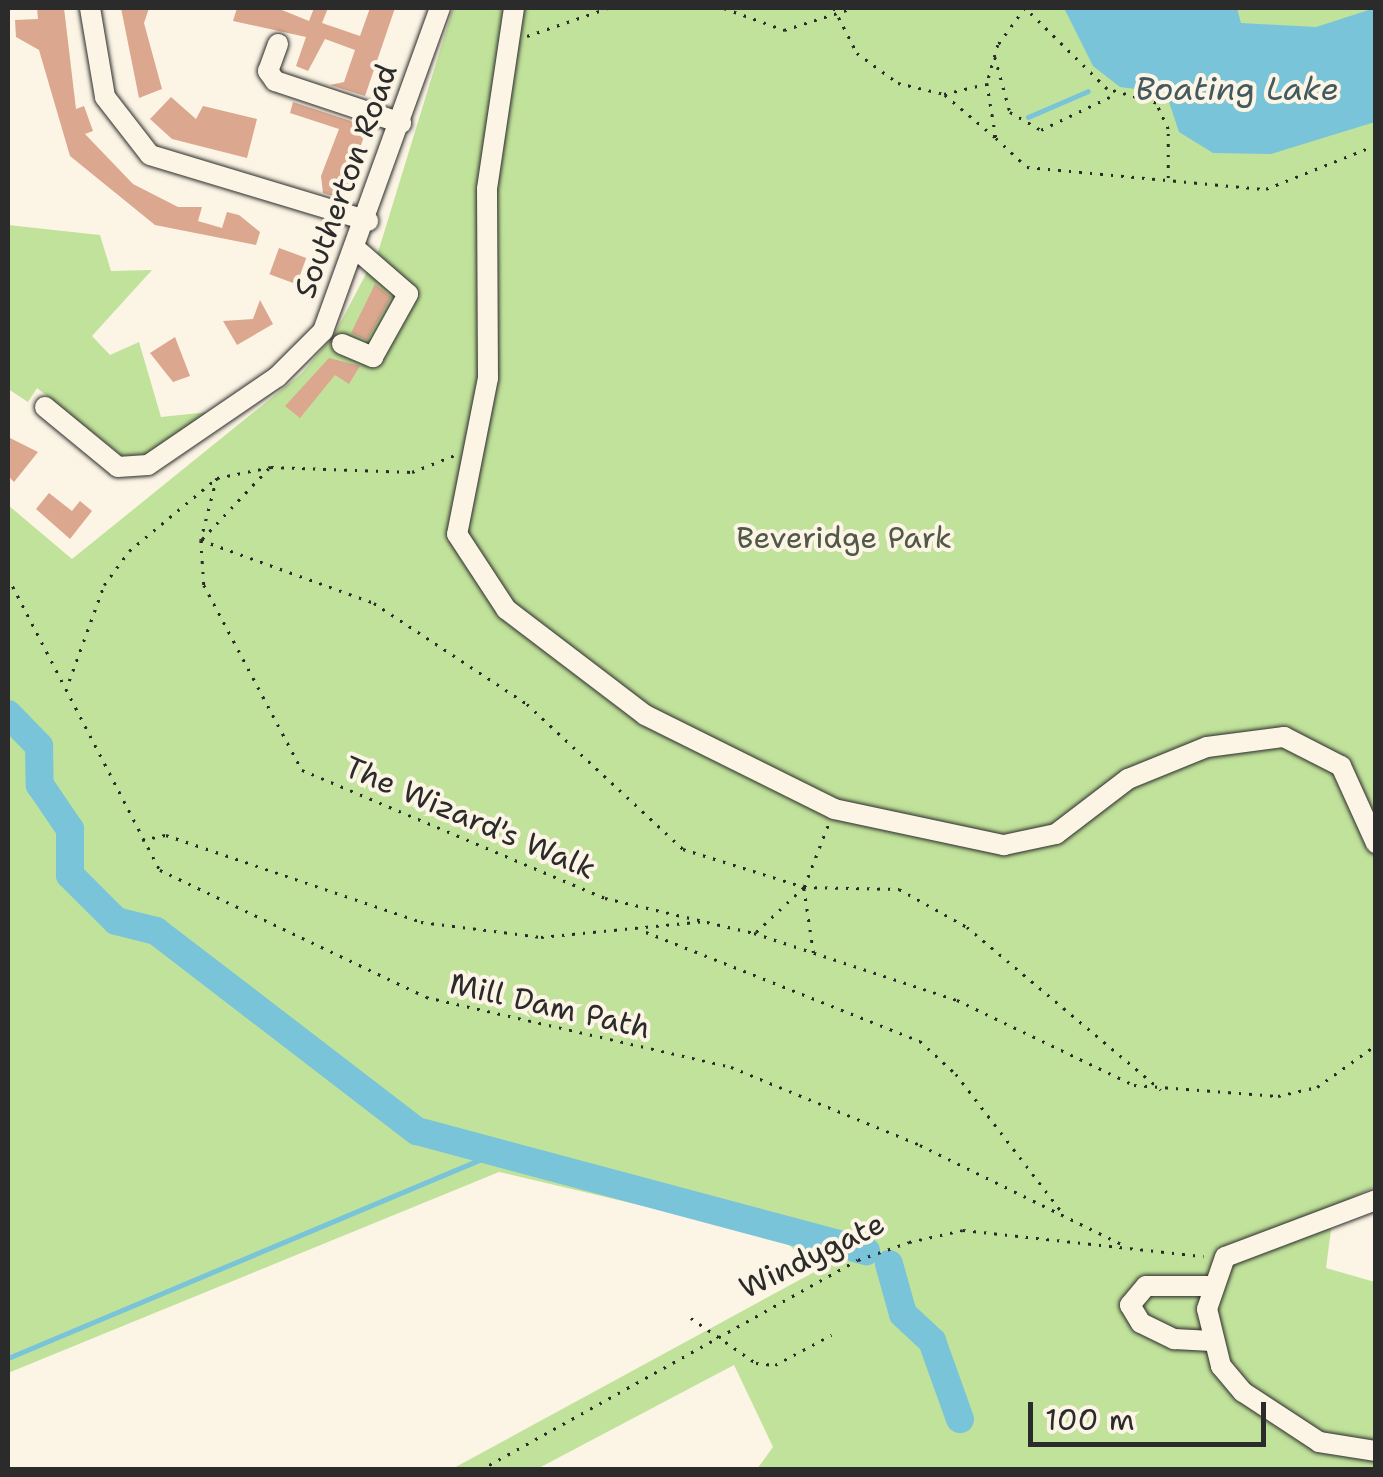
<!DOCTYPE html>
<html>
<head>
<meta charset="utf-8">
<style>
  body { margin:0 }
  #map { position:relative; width:1383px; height:1477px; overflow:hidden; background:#fcf5e5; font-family:"Shantell Sans",sans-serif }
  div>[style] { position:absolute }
  .green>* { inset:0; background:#c1e29b }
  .water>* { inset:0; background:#79c4d9 }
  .stream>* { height:5px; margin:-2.5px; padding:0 2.5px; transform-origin:2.5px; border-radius:2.5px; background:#79c4d9 }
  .river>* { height:28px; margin:-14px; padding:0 14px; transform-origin:14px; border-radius:14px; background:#79c4d9 }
  .building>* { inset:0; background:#dba78f; transform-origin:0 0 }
  .path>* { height:2.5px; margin-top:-1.25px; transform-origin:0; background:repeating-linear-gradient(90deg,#2b2b2b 0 2.5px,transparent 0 10.5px) }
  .roads { filter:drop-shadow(0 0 2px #2b2b2b) drop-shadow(0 0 2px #2b2b2b) }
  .minor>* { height:20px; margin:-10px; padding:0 10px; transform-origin:10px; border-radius:10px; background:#fcf5e5 }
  span { translate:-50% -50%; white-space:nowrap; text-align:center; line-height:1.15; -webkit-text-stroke:8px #fcf5e5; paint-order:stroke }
  .street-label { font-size:30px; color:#2b2b2b }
  .park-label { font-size:30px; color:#505947 }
  .water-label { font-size:32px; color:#42595f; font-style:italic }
  .frame { position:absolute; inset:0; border:10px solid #2b2b2b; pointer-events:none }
  .scale { position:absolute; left:1028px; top:1402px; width:238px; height:45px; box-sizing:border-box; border:5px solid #2b2b2b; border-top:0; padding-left:12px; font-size:30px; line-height:35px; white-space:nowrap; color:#2b2b2b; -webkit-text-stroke:8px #fcf5e5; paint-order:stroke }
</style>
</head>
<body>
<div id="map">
  <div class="green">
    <i style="clip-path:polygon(453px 8px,1375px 8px,1376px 1186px,1334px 1207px,1326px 1268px,1375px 1282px,1375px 1469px,757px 1469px,773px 1447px,734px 1365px,537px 1469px,452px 1469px,816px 1271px,783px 1239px,499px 1172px,8px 1373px,8px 505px,72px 559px,301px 374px,334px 335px,379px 249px)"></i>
    <i style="clip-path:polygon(8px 225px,100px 235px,111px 271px,152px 270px,92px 336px,110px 355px,139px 342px,161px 417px,218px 411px,149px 454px,122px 456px,37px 388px,28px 402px,8px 389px)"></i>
  </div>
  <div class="water">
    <i style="clip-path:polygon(1064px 8px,1237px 8px,1241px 23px,1316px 27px,1375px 8px,1375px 122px,1271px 154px,1213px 153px,1179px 132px,1166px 93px,1120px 87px,1093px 66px)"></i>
  </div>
  <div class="stream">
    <i style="left:1028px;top:117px;width:65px;rotate:-23.4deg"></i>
    <i style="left:8px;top:1358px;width:532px;rotate:-22.8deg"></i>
  </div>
  <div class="river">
    <i style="left:8px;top:714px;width:45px;rotate:45.9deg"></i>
    <i style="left:39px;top:746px;width:39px;rotate:89deg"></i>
    <i style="left:40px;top:785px;width:53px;rotate:55.7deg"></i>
    <i style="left:70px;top:829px;width:46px;rotate:90deg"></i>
    <i style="left:70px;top:875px;width:65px;rotate:45deg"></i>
    <i style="left:116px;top:921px;width:41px;rotate:14deg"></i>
    <i style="left:156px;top:931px;width:329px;rotate:37.5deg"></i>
    <i style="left:417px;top:1131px;width:465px;rotate:15deg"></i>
    <i style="left:889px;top:1264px;width:52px;rotate:74.4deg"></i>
    <i style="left:903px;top:1314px;width:40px;rotate:43deg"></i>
    <i style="left:932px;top:1341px;width:83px;rotate:70.3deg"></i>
  </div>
  <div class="building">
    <i style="clip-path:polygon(37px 8px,64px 8px,76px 109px,84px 106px,93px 131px,85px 134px,133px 184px,178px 207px,202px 207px,198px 221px,222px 228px,227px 212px,239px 215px,260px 232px,256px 245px,155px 225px,70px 156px,39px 50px,16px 37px,15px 20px,38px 19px)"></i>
    <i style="clip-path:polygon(121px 8px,149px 8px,144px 23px,162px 89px,139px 98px)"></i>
    <i style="clip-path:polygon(237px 8px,277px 8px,309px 21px,314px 8px,328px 8px,322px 23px,360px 36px,370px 8px,395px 8px,365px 96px,330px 85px,344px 82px,355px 50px,325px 39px,308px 71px,296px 66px,306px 37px,233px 21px)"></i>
    <i style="clip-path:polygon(171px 97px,196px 119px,203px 106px,257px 119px,247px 158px,172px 139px,150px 119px)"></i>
    <i style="clip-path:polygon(293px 102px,375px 129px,364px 136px,343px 199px,323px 193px,321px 176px,339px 129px,290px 113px)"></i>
    <i style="left:279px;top:248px;width:29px;height:28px;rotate:20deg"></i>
    <i style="clip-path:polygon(375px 284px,391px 297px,367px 340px,351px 333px)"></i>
    <i style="clip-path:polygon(260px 300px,273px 324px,237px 345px,223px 321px,253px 319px)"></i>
    <i style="clip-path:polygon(175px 337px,190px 376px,173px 382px,150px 353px)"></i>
    <i style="clip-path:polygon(329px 358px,360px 366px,349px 384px,335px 375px,300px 418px,285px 406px)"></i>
    <i style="clip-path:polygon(8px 437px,38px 452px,14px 482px,8px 476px)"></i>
    <i style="clip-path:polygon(49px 493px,72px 511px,80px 501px,92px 511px,70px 539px,36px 509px)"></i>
  </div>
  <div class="path">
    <i style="left:724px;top:8px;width:64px;rotate:20.1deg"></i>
    <i style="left:784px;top:30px;width:72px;rotate:-17.7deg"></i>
    <i style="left:834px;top:8px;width:51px;rotate:62.9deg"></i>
    <i style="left:857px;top:53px;width:51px;rotate:36.2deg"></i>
    <i style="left:898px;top:83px;width:47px;rotate:13.4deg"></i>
    <i style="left:944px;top:94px;width:43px;rotate:-13.4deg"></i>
    <i style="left:527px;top:36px;width:86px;rotate:-19.1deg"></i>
    <i style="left:995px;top:57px;width:57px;rotate:74.7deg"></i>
    <i style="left:1010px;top:112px;width:36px;rotate:30deg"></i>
    <i style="left:1041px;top:130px;width:81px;rotate:-25.6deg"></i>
    <i style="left:945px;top:95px;width:67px;rotate:40.1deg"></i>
    <i style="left:1168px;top:178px;width:49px;rotate:-90deg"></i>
    <i style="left:1168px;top:129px;width:29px;rotate:-115deg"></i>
    <i style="left:1156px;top:103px;width:51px;rotate:-164.1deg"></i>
    <i style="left:1107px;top:89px;width:115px;rotate:-135.4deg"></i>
    <i style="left:1025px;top:8px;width:46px;rotate:126.1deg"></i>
    <i style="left:998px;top:45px;width:40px;rotate:106deg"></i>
    <i style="left:987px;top:83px;width:56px;rotate:80.7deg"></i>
    <i style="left:996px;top:138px;width:42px;rotate:43.1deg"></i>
    <i style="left:1027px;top:167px;width:240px;rotate:5.3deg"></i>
    <i style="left:1266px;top:189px;width:118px;rotate:-21.8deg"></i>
    <i style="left:217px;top:478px;width:64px;rotate:104.5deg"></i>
    <i style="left:201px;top:540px;width:45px;rotate:86.2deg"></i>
    <i style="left:204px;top:585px;width:209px;rotate:62.1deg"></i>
    <i style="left:302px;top:770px;width:329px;rotate:22.9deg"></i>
    <i style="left:605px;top:898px;width:153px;rotate:13.2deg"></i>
    <i style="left:754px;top:933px;width:214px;rotate:18.3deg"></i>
    <i style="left:957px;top:1000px;width:196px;rotate:25.7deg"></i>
    <i style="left:1134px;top:1085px;width:144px;rotate:4.4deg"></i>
    <i style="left:1278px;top:1096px;width:40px;rotate:-13deg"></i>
    <i style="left:1317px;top:1087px;width:72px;rotate:-35.4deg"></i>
    <i style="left:202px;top:539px;width:98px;rotate:-46.7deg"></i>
    <i style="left:201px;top:540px;width:184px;rotate:20deg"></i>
    <i style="left:374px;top:603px;width:183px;rotate:33.4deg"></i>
    <i style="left:527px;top:704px;width:213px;rotate:42.9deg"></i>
    <i style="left:683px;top:849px;width:127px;rotate:17.4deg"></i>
    <i style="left:804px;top:887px;width:95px;rotate:1.2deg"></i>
    <i style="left:899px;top:889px;width:78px;rotate:29.2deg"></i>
    <i style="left:967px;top:927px;width:253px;rotate:40deg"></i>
    <i style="left:8px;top:577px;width:330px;rotate:62.6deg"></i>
    <i style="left:160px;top:870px;width:295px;rotate:25.5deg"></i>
    <i style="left:426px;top:997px;width:313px;rotate:12.9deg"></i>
    <i style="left:731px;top:1067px;width:204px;rotate:22.4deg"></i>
    <i style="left:920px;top:1145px;width:231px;rotate:26.2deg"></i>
    <i style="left:69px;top:681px;width:102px;rotate:-70deg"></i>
    <i style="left:104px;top:585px;width:42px;rotate:-53.7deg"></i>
    <i style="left:129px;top:551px;width:114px;rotate:-39.7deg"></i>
    <i style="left:217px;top:478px;width:55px;rotate:-11.5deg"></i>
    <i style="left:271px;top:467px;width:141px;rotate:2deg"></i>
    <i style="left:412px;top:472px;width:46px;rotate:-21.6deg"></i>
    <i style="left:142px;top:840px;width:25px;rotate:-12deg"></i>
    <i style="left:166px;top:835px;width:269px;rotate:18.8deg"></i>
    <i style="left:421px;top:922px;width:121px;rotate:7.1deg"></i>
    <i style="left:541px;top:937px;width:166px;rotate:-5.5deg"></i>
    <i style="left:804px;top:888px;width:68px;rotate:81.5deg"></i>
    <i style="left:646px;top:932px;width:295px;rotate:21.7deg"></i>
    <i style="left:920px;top:1041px;width:49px;rotate:42.5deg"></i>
    <i style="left:956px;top:1074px;width:178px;rotate:52.5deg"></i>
    <i style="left:756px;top:932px;width:66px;rotate:-43.2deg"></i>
    <i style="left:804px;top:887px;width:66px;rotate:-68.8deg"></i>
    <i style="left:691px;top:1318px;width:79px;rotate:34.7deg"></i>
    <i style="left:756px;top:1363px;width:19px;rotate:6deg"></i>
    <i style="left:775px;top:1365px;width:64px;rotate:-28.2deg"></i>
    <i style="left:480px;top:1470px;width:432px;rotate:-29.1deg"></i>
    <i style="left:858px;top:1260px;width:54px;rotate:-19.4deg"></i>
    <i style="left:909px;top:1242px;width:55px;rotate:-12.5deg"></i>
    <i style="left:963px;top:1230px;width:242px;rotate:6.2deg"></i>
  </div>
  <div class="roads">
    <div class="minor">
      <i style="left:90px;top:8px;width:90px;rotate:80.4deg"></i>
      <i style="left:105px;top:97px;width:73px;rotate:52.2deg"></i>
      <i style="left:150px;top:155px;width:228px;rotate:16.8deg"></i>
      <i style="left:514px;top:8px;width:183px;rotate:98.5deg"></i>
      <i style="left:487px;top:189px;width:189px;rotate:89.7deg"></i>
      <i style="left:488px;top:378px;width:159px;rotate:101.2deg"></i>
      <i style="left:457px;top:534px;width:90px;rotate:56.8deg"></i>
      <i style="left:506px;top:609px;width:175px;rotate:37.3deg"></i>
      <i style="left:645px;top:715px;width:211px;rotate:26.4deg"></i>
      <i style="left:834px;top:809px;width:174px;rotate:12deg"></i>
      <i style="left:1004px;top:845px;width:53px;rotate:-11.9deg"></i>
      <i style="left:1056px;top:834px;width:91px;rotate:-37.4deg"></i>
      <i style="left:1128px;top:779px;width:85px;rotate:-22.1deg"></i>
      <i style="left:1207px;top:747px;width:78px;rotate:-7.4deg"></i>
      <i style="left:1284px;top:737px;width:64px;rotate:27deg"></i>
      <i style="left:1341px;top:766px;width:85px;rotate:65.6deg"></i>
      <i style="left:278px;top:44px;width:29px;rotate:110deg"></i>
      <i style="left:268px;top:71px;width:12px;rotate:55deg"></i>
      <i style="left:275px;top:81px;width:133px;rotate:18.4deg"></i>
      <i style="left:342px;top:344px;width:34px;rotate:23deg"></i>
      <i style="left:373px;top:357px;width:72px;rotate:-60.9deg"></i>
      <i style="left:408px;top:294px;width:69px;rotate:-139.1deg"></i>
      <i style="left:45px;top:407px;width:94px;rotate:39.4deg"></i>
      <i style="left:118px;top:467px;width:30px;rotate:-4deg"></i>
      <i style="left:148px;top:465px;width:156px;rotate:-34.3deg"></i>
      <i style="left:277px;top:377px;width:65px;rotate:-45deg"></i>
      <i style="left:323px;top:331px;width:344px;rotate:-70.1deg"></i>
      <i style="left:1376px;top:1200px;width:161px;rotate:159.3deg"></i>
      <i style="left:1225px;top:1257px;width:55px;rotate:109.1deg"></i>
      <i style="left:1207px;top:1309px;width:59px;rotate:76.2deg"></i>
      <i style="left:1221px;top:1366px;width:34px;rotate:50deg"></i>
      <i style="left:1243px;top:1392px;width:91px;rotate:33.3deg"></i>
      <i style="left:1319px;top:1442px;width:58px;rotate:9deg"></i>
      <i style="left:1210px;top:1286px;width:64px;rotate:180deg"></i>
      <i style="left:1146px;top:1286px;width:25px;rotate:130deg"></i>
      <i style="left:1130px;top:1305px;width:21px;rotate:59deg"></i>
      <i style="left:1141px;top:1323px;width:37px;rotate:26deg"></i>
      <i style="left:1174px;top:1339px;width:38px;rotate:3deg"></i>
    </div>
  </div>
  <div class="street-label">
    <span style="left:346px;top:181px;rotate:-70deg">Southerton Road</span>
    <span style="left:470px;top:818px;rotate:23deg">The Wizard's Walk</span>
    <span style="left:550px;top:1006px;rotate:13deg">Mill Dam Path</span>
    <span style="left:812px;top:1256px;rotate:-26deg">Windygate</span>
  </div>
  <div class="park-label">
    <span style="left:844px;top:538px">Beveridge Park</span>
  </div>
  <div class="water-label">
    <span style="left:1237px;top:89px">Boating Lake</span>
  </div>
  <div class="frame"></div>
  <div class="scale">100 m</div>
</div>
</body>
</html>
